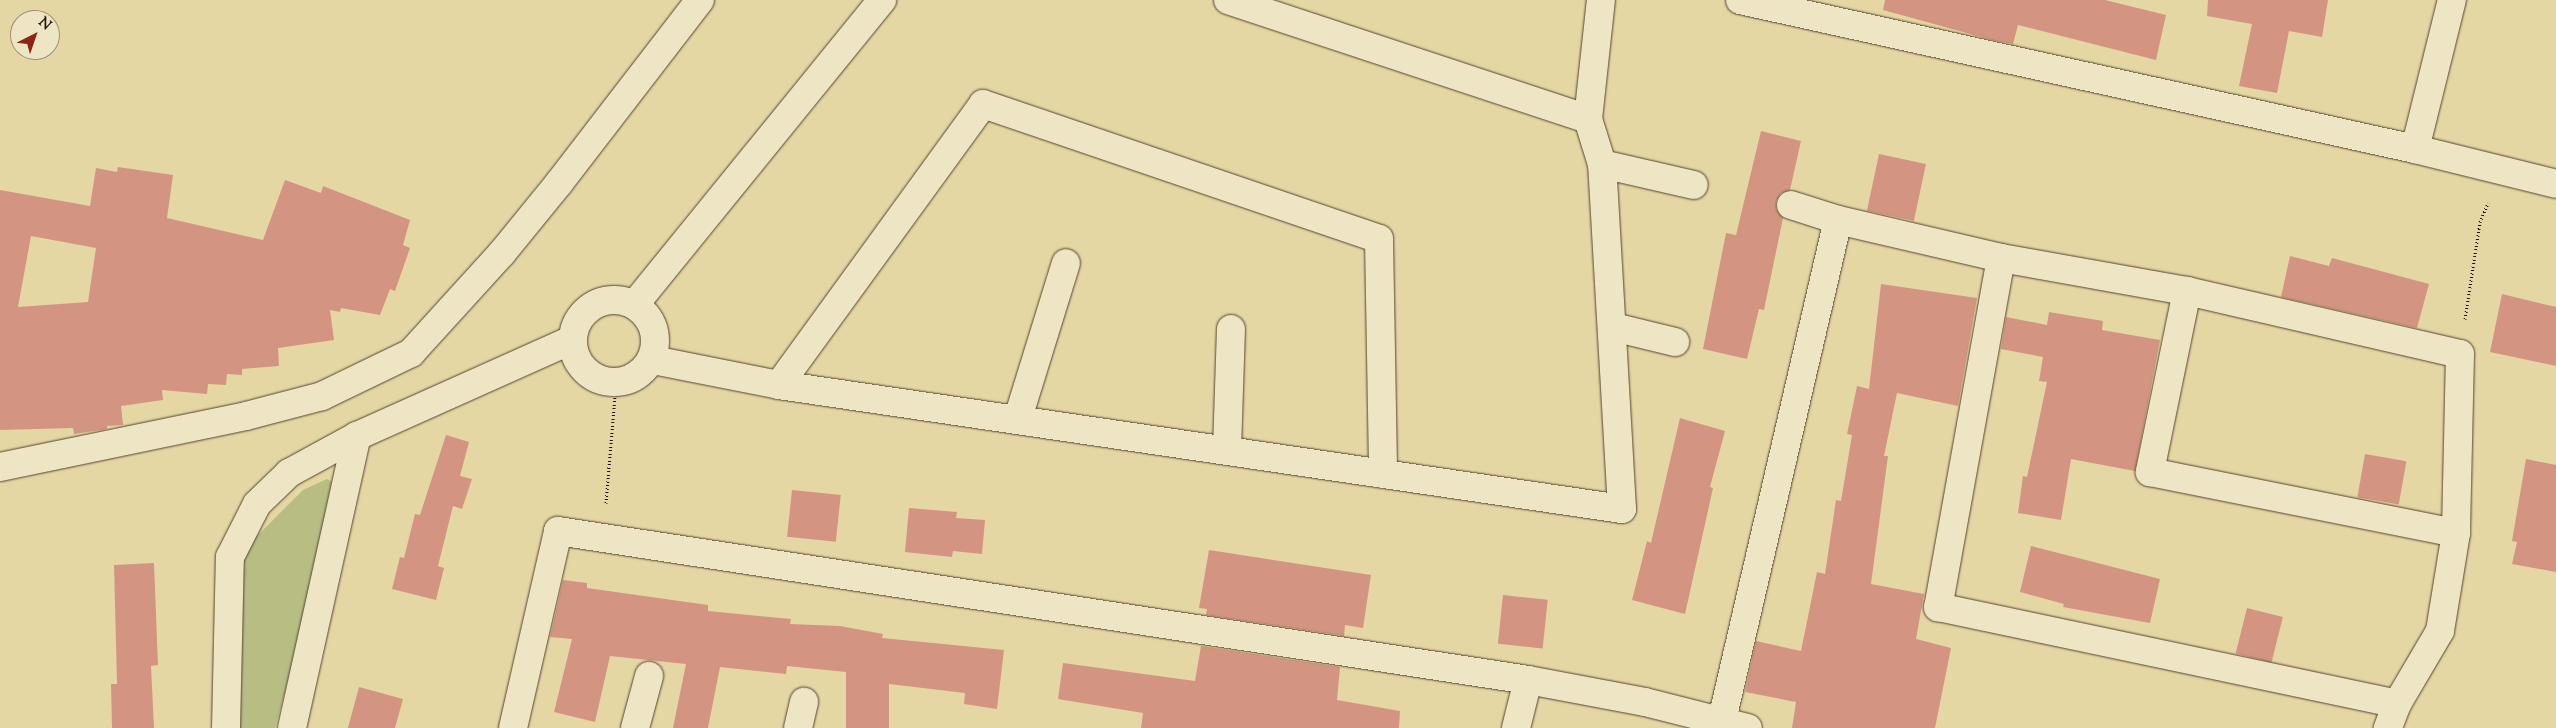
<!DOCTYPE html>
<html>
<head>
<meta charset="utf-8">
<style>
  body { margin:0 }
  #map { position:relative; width:2556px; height:728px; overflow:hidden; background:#e5d7a4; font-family:"Sorts Mill Goudy",serif }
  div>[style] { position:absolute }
  .green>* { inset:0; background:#b8bd84 }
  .building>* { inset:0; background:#d39581; transform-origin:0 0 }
  .path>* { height:3px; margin-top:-1.5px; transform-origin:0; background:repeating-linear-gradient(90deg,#211406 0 1px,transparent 0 3.5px) }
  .roads { filter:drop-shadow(0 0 1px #52452e) drop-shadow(0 0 1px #52452e) }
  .minor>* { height:28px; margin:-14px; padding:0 14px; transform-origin:14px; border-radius:14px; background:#eee5c4 }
  .minor>.ring { margin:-14px; padding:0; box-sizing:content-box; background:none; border:28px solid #eee5c4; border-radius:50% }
  span { translate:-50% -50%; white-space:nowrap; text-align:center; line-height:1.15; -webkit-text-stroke:4px #eee5c4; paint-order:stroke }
  .north { position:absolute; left:10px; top:10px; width:50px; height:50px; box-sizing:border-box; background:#eee5c4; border:1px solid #9c9178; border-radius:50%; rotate:41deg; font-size:14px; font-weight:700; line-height:20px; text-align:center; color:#211406 }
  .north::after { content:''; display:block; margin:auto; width:18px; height:22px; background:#8f2418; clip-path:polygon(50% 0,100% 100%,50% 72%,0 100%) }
</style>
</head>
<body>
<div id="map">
  <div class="green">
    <i style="clip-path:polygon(327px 479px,338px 485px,340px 496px,275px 728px,233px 728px,239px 569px,256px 537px,303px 490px)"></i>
  </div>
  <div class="building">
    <i style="clip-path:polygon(1885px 0,2105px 0,2166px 15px,2156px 60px,2018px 25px,2013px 44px,1992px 40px,1883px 10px)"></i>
    <i style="clip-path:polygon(2208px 0,2328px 0,2322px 37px,2289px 31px,2277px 93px,2239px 86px,2252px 24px,2207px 16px)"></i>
    <i style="clip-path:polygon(1761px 131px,1801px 141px,1790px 190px,1781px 193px,1776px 201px,1776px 209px,1783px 218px,1764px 310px,1759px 309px,1747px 359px,1703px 349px,1726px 233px,1736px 235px)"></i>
    <i style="left:1879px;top:154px;width:48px;height:58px;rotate:12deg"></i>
    <i style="clip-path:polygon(evenodd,118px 167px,173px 175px,167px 218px,263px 240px,285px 180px,321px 193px,323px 186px,410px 220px,403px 245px,410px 248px,395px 291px,390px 289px,380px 315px,341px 308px,340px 312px,330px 310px,334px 340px,278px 348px,279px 366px,242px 369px,242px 375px,227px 374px,226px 385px,208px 384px,207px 394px,162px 390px,163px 400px,121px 406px,123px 425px,107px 426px,107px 429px,74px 434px,73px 428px,0 430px,0 190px,90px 206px,96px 168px,117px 172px,118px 167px,31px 236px,96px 248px,88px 302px,18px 307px,31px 236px)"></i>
    <i style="clip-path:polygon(2290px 256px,2329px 266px,2332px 258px,2429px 284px,2417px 328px,2281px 297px)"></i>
    <i style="clip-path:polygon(1881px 284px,1977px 298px,1958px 406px,1897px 393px,1884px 456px,1888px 456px,1871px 584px,1924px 594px,1916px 639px,1951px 648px,1935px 728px,1792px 728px,1796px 702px,1745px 692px,1756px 641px,1801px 651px,1817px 572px,1825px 574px,1836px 500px,1841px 501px,1852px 435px,1847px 434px,1857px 386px,1869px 389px)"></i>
    <i style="clip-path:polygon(2502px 294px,2556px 307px,2556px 366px,2490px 352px)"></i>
    <i style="clip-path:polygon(2049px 312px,2103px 321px,2102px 330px,2160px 340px,2135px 471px,2071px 459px,2061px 520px,2018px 513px,2023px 476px,2027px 477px,2047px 382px,2039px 381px,2043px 357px,2001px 349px,2006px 317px,2047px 325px)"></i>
    <i style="clip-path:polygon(1680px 418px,1725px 431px,1710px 487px,1713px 488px,1685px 614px,1632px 600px,1647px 541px,1651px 543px)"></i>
    <i style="clip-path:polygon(446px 435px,469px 442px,460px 476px,472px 479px,462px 509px,453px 506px,438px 566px,444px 568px,436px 600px,392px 589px,400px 557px,404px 558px,415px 514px,420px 515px)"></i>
    <i style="left:2365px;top:454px;width:42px;height:44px;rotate:10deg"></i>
    <i style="clip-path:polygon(2526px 459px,2556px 465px,2556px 572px,2512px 564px,2517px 542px,2512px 541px)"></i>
    <i style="left:792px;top:490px;width:49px;height:47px;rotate:6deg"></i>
    <i style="clip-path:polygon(909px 508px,957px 512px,956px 518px,985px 520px,982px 554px,953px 551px,952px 557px,905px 552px)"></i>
    <i style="clip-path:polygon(2031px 546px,2160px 579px,2150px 623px,2063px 607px,2064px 604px,2020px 592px)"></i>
    <i style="clip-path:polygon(1209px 550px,1371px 575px,1363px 628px,1345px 625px,1344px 636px,1206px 615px,1207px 609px,1199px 608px)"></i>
    <i style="clip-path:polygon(154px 563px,158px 665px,151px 666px,154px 728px,112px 728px,111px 684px,117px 684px,114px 565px)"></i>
    <i style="clip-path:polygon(563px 580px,587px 583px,587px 588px,708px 605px,708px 611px,791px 619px,790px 624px,840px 626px,883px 634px,882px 638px,1004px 650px,997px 709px,964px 704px,965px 693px,889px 684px,889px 728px,846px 728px,846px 672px,787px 666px,786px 674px,720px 667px,708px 728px,673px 728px,686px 664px,610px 656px,595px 722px,554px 712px,572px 639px,550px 637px)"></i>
    <i style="left:1503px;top:595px;width:45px;height:49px;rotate:6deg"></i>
    <i style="left:2247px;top:608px;width:37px;height:47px;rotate:14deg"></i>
    <i style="clip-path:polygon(1201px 646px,1340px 667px,1337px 700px,1400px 711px,1399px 728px,1141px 728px,1143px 713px,1058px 699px,1063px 663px,1195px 681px)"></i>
    <i style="clip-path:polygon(359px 687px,403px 699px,395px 728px,348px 728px)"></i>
  </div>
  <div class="path">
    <i style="left:2465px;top:319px;width:98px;rotate:-81.2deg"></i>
    <i style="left:2480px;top:222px;width:21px;rotate:-67deg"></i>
    <i style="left:606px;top:503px;width:119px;rotate:-85.2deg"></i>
  </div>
  <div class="roads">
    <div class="minor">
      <i style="left:1228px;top:0;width:379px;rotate:18.3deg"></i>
      <i style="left:1740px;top:0;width:691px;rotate:12.45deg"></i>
      <i style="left:2415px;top:149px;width:145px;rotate:13.9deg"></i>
      <i style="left:2415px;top:149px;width:154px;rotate:-76.1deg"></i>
      <i style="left:1602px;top:164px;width:94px;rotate:12.9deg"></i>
      <i style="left:1791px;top:205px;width:49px;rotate:17.7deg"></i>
      <i style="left:1838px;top:220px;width:167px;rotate:13.1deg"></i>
      <i style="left:2001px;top:258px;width:189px;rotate:10.1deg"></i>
      <i style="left:2187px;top:291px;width:280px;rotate:13deg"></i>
      <i style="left:2460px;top:354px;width:179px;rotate:91.3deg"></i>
      <i style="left:2456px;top:533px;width:99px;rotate:99.3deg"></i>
      <i style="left:2440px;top:631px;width:85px;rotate:120.5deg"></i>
      <i style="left:2397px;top:704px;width:26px;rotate:111deg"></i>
      <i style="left:2001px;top:258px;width:355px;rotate:100.2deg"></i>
      <i style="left:1938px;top:607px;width:469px;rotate:11.9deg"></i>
      <i style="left:2187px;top:291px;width:185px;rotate:101.6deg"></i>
      <i style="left:2150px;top:472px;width:312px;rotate:11.3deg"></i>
      <i class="ring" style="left:573px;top:300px;width:54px;height:54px"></i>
      <i style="left:635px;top:304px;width:392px;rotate:-50.9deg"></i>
      <i style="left:1613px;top:327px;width:64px;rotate:13.6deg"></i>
      <i style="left:653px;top:360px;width:128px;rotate:11.2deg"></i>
      <i style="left:779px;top:385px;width:852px;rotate:8.37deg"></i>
      <i style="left:1622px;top:509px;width:346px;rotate:-93.3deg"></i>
      <i style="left:1602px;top:164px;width:47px;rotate:-107.3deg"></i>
      <i style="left:1588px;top:119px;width:120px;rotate:-83.8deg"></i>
      <i style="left:779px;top:385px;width:347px;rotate:-54deg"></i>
      <i style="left:983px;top:104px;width:418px;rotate:18.8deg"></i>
      <i style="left:1379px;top:239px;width:235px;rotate:89deg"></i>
      <i style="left:1018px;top:418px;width:162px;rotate:-72.8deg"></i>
      <i style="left:1227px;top:449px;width:120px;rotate:-88.1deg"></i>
      <i style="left:0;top:467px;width:251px;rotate:-11.7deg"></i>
      <i style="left:246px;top:416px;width:79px;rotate:-14.7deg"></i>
      <i style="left:322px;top:396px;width:99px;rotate:-25.8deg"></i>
      <i style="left:411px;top:353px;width:135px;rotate:-47.7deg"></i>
      <i style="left:502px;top:253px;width:90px;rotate:-50.8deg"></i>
      <i style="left:559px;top:183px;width:231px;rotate:-52.4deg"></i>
      <i style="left:1722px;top:720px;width:513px;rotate:-76.94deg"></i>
      <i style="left:226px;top:728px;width:171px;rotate:-88.7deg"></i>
      <i style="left:230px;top:557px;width:59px;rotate:-63deg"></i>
      <i style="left:257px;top:504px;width:45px;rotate:-44.1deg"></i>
      <i style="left:289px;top:473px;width:77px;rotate:-28.6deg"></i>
      <i style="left:357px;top:436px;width:235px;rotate:-24.1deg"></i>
      <i style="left:292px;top:728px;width:299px;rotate:-77.5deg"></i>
      <i style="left:513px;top:728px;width:202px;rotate:-77.1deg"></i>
      <i style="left:558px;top:531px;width:981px;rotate:8.73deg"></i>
      <i style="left:1528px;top:680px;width:119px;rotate:10.6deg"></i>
      <i style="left:1645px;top:702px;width:106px;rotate:14.2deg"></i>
      <i style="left:635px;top:728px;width:54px;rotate:-74.9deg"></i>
      <i style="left:798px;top:728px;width:27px;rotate:-77deg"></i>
      <i style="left:1516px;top:728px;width:49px;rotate:-76deg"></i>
    </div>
  </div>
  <div class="north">N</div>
</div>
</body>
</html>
